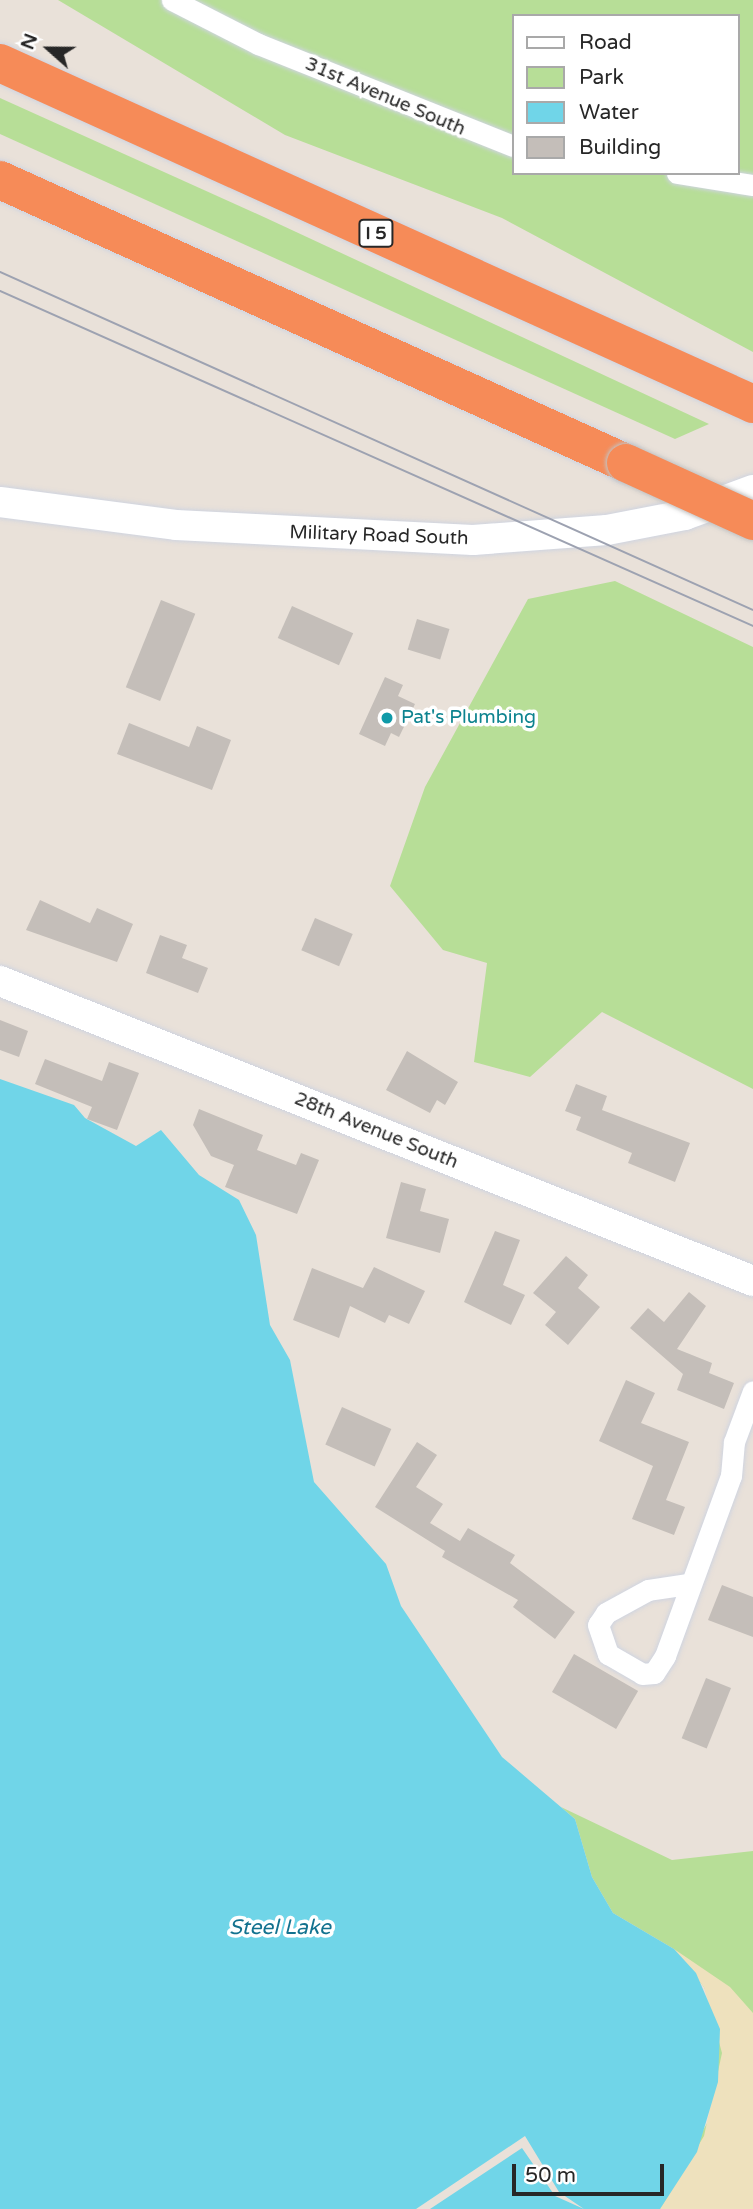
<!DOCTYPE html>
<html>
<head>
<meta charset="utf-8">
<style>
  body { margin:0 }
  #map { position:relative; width:753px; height:2209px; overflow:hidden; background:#e9e1d9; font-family:"Varela Round",sans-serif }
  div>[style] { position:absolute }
  .green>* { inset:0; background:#b7de97 }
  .sand>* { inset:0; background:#eee1bd }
  .water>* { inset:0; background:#70d5e8 }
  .pier>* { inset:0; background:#e9e1d9 }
  .building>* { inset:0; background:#c4beb9; transform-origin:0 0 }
  .roads { filter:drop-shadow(0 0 2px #cfd4e0) drop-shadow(0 0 2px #cfd4e0) }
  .street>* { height:21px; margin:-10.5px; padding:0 10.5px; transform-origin:10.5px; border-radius:10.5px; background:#fff }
  .secondary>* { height:30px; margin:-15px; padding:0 15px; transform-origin:15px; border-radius:15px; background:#fff }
  .highway>* { height:38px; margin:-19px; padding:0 19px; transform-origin:19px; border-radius:19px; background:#f68b58 }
  .tram>* { height:2px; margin:-1px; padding:0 1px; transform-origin:1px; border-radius:1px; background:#9da2b1 }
  .bridges { filter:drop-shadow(0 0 2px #c3c3c3) drop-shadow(0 0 2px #c3c3c3) }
  .highway-bridge>* { height:38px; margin:-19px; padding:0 19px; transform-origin:19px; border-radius:19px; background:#f68b58 }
  .dots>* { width:19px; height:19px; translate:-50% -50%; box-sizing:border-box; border:4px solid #fff; border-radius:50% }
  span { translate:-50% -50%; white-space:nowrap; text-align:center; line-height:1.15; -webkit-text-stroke:7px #fff; paint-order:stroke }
  .shield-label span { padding:2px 5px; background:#fff; border:2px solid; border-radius:5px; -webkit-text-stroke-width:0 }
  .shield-label { font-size:18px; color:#272727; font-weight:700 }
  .street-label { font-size:19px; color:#272727 }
  .culture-label { font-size:19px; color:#0d838f }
  .left { translate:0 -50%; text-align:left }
  .water-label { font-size:21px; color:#13728f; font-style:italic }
  .legend { position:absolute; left:512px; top:14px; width:228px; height:161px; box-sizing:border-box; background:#fff; border:2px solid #a9a9a9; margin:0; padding:9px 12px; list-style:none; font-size:21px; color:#272727 }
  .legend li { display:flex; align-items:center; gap:14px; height:35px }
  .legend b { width:35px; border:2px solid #a9a9a9 }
  .north { position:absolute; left:14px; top:14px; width:70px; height:70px; -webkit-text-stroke:5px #fff; paint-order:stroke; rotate:291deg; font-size:19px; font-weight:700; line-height:28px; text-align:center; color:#272727 }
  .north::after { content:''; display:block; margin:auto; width:24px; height:32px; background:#272727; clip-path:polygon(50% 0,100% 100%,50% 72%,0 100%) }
  .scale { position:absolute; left:512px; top:2164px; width:152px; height:32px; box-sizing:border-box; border:4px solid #272727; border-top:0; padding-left:9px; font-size:21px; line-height:24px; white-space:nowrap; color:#272727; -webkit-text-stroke:5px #fff; paint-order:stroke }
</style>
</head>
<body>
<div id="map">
  <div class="green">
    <i style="clip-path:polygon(evenodd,58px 0,753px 0,753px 352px,502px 218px,285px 135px,58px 0,513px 16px,737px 16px,737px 173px,513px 173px,513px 16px)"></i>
    <i style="clip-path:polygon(0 98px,266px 218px,709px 424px,675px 439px,0 134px)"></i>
    <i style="clip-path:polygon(615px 581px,753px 647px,753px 1089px,602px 1012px,530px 1077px,474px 1062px,487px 963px,443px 950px,390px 886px,425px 787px,528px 599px)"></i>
    <i style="clip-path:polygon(561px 1807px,672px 1860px,753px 1851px,753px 2209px,660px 2209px,711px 2116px,720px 2029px,704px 1987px,674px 1949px,613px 1913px,592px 1877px,575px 1819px)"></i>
  </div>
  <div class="sand">
    <i style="clip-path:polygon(674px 1949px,730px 1987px,753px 2013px,753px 2209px,660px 2209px,704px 2136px,722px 2053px,704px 1987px)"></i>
  </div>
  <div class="water">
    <i style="clip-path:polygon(0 1079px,74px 1105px,85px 1118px,136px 1146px,161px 1130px,199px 1175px,239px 1200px,256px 1235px,270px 1325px,290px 1360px,314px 1482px,386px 1564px,401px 1606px,502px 1757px,575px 1819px,592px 1877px,613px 1913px,674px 1949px,696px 1973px,720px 2029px,718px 2082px,697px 2152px,660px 2209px,0 2209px)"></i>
  </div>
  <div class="pier">
    <i style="clip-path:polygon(525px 2136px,559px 2192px,584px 2209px,555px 2196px,522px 2148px,430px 2209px,416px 2209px)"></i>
  </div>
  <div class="building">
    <i style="left:161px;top:600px;width:37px;height:94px;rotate:22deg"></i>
    <i style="left:292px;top:606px;width:67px;height:35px;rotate:24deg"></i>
    <i style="left:417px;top:619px;width:34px;height:32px;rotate:17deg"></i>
    <i style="clip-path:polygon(385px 677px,403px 685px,398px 696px,415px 704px,399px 737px,391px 733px,385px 746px,359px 734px)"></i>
    <i style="clip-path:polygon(129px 723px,189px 747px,197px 726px,231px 740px,212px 790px,117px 754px)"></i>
    <i style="clip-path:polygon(40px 900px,90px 923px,97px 908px,133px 924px,117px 962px,26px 930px)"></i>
    <i style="left:315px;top:918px;width:41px;height:35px;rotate:23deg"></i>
    <i style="clip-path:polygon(160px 935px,187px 945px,182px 958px,208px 968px,198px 993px,146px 973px)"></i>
    <i style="clip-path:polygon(0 1020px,28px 1031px,19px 1057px,0 1050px)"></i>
    <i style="clip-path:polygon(407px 1051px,458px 1082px,445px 1105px,437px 1100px,430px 1113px,386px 1090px)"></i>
    <i style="clip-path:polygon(45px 1059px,102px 1081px,109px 1062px,139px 1073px,117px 1130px,87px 1119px,92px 1107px,35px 1084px)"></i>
    <i style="clip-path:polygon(576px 1084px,607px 1096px,602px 1110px,690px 1143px,675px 1182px,628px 1163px,632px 1153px,576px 1130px,581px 1117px,565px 1111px)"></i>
    <i style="clip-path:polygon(199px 1109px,263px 1135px,257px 1150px,296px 1165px,301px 1153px,319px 1160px,297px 1214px,225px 1187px,234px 1165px,211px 1156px,193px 1125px)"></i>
    <i style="clip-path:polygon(401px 1182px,426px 1189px,420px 1211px,449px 1219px,440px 1253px,386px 1238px)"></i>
    <i style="clip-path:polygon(495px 1231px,520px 1240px,503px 1285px,525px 1295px,511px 1325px,464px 1302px)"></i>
    <i style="clip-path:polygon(566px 1256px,588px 1275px,578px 1288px,600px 1307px,568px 1345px,545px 1325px,556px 1312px,533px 1293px)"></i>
    <i style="clip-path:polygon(374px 1267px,425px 1291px,409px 1324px,389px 1315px,385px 1323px,350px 1306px,339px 1338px,293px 1320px,312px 1268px,363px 1288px)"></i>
    <i style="clip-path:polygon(689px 1292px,706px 1306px,677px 1349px,712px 1363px,709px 1373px,734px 1383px,724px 1409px,677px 1390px,683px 1374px,630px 1328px,648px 1308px,664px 1322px)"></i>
    <i style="clip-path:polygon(626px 1380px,655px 1393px,641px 1423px,689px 1442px,666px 1500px,685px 1507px,674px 1535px,632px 1519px,653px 1466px,599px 1441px)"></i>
    <i style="left:342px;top:1407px;width:54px;height:41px;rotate:24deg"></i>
    <i style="clip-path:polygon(417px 1442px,437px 1455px,416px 1487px,443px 1504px,430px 1523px,460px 1541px,468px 1528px,515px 1555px,510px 1563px,575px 1612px,555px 1639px,513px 1607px,518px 1600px,442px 1557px,445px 1551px,375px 1507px)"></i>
    <i style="clip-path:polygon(722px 1585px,753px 1597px,753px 1637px,708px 1620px)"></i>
    <i style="left:574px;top:1654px;width:74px;height:44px;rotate:30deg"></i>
    <i style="left:706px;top:1678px;width:27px;height:65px;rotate:22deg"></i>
  </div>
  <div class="roads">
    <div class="street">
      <i style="left:172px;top:0;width:97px;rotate:27.1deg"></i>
      <i style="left:258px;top:44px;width:275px;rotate:21.8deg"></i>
      <i style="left:677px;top:173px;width:77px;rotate:9deg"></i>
      <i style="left:688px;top:1584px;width:40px;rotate:171.5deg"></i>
      <i style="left:648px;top:1590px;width:48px;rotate:151.3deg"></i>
      <i style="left:606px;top:1613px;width:14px;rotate:124deg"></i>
      <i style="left:598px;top:1625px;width:31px;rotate:71deg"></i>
      <i style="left:608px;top:1654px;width:39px;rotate:30deg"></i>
      <i style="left:642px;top:1674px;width:12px;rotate:-5deg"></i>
      <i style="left:654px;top:1673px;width:20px;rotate:-57deg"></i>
      <i style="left:665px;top:1656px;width:192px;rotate:-69.9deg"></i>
      <i style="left:731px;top:1476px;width:34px;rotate:-85deg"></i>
      <i style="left:734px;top:1442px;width:54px;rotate:-69.6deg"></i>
    </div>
    <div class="secondary">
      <i style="left:0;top:502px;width:177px;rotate:7.4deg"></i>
      <i style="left:176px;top:525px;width:297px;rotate:2.9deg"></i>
      <i style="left:473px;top:540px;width:134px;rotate:-4.3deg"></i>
      <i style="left:607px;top:530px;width:79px;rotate:-10.9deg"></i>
      <i style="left:685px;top:515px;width:72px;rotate:-20.2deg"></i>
      <i style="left:0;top:981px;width:811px;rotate:21.72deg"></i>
    </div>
    <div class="highway">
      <i style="left:0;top:63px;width:827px;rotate:24.36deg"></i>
      <i style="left:0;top:180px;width:687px;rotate:24.33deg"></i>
    </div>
  </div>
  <div class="tram">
    <i style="left:0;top:272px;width:825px;rotate:24.17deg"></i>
    <i style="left:0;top:291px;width:824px;rotate:23.98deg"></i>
  </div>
  <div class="bridges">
    <div class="highway-bridge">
      <i style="left:626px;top:463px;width:140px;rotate:24.5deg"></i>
    </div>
  </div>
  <div class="dots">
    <i style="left:387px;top:718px;background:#0f9aa8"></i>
  </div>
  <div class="shield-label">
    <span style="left:376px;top:233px">I 5</span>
  </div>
  <div class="street-label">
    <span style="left:385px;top:97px;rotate:23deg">31st Avenue South</span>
    <span style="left:379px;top:536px;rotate:2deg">Military Road South</span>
    <span style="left:376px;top:1131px;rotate:22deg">28th Avenue South</span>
  </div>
  <div class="culture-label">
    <span class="left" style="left:401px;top:718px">Pat's Plumbing</span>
  </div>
  <div class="water-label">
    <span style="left:280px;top:1928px">Steel Lake</span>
  </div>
  <ul class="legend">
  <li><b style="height:9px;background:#fff"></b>Road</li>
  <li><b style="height:19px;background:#b7de97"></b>Park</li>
  <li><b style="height:19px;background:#70d5e8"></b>Water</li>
  <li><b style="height:19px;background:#c4beb9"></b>Building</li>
  </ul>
  <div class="north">N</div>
  <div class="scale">50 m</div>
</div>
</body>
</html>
